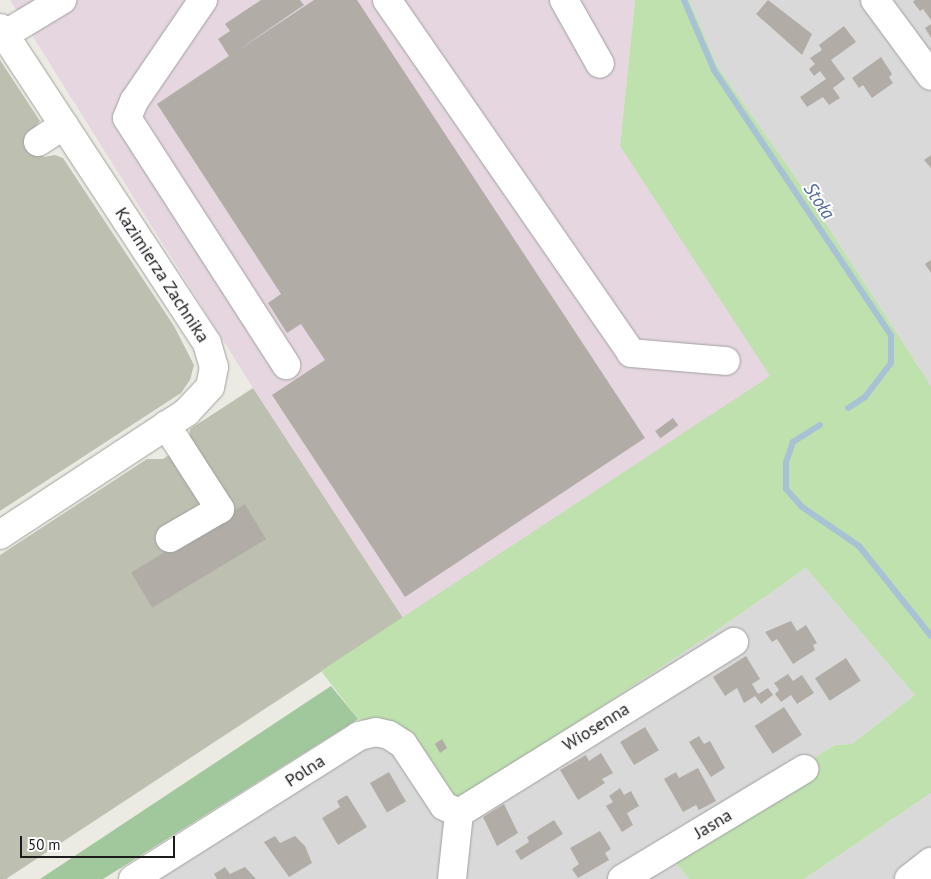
<!DOCTYPE html>
<html>
<head>
<meta charset="utf-8">
<style>
  body { margin:0 }
  #map { position:relative; width:931px; height:879px; overflow:hidden; background:#ecebe3; font-family:"PT Sans",sans-serif }
  div>[style] { position:absolute }
  .residential>* { inset:0; background:#dad9d9 }
  .industrial>* { inset:0; background:#e5d6df }
  .construction>* { inset:0; background:#bdc0b0 }
  .grass>* { inset:0; background:#bee1ae }
  .forest>* { inset:0; background:#a1c79c }
  .stream>* { height:6px; margin:-3px; padding:0 3px; transform-origin:3px; border-radius:3px; background:#a8c2d5 }
  .building>* { inset:0; background:#b1ada6; transform-origin:0 0 }
  .roads { filter:drop-shadow(0 0 1px #a0a0a0) drop-shadow(0 0 1px #a0a0a0) }
  .minor>* { height:28px; margin:-14px; padding:0 14px; transform-origin:14px; border-radius:14px; background:#fff }
  span { translate:-50% -50%; white-space:nowrap; text-align:center; line-height:1.15; -webkit-text-stroke:4px #fff; paint-order:stroke }
  .street-label { font-size:18px; color:#1c1c1c }
  .water-label { font-size:19px; color:#546ca0; font-style:italic }
  .scale { position:absolute; left:20px; top:836px; width:155px; height:22px; box-sizing:border-box; border:2px solid #1c1c1c; border-top:0; padding-left:6px; font-size:15px; line-height:18px; white-space:nowrap; color:#1c1c1c; -webkit-text-stroke:4px #fff; paint-order:stroke }
</style>
</head>
<body>
<div id="map">
  <div class="residential">
    <i style="clip-path:polygon(689px 0,931px 0,931px 386px,798px 181px,717px 66px)"></i>
    <i style="clip-path:polygon(806px 568px,915px 695px,852px 744px,835px 745px,665px 849px,689px 879px,148px 879px,375px 738px,497px 775px,710px 635px)"></i>
    <i style="clip-path:polygon(931px 793px,931px 879px,804px 879px)"></i>
  </div>
  <div class="industrial">
    <i style="clip-path:polygon(10px 0,635px 0,620px 146px,771px 376px,403px 618px,253px 388px)"></i>
  </div>
  <div class="construction">
    <i style="clip-path:polygon(0 60px,40px 121px,28px 136px,44px 157px,55px 155px,63px 158px,174px 326px,194px 365px,190px 380px,181px 393px,0 511px)"></i>
    <i style="clip-path:polygon(253px 388px,403px 618px,6px 879px,0 879px,0 555px,147px 459px,163px 459px,189px 442px,190px 429px)"></i>
  </div>
  <div class="grass">
    <i style="clip-path:polygon(635px 0,689px 0,717px 66px,798px 181px,931px 386px,931px 793px,804px 879px,689px 879px,665px 849px,835px 745px,852px 744px,915px 695px,806px 568px,710px 635px,452px 805px,402px 732px,358px 719px,321px 671px,770px 376px,620px 146px)"></i>
  </div>
  <div class="forest">
    <i style="clip-path:polygon(331px 686px,358px 719px,103px 879px,40px 879px)"></i>
  </div>
  <div class="stream">
    <i style="left:684px;top:0;width:76px;rotate:66.8deg"></i>
    <i style="left:714px;top:70px;width:319px;rotate:56.3deg"></i>
    <i style="left:891px;top:335px;width:28px;rotate:90deg"></i>
    <i style="left:891px;top:363px;width:43px;rotate:127.4deg"></i>
    <i style="left:865px;top:397px;width:20px;rotate:147deg"></i>
    <i style="left:820px;top:425px;width:32px;rotate:148deg"></i>
    <i style="left:793px;top:442px;width:21px;rotate:109deg"></i>
    <i style="left:786px;top:462px;width:27px;rotate:90deg"></i>
    <i style="left:786px;top:489px;width:24px;rotate:48deg"></i>
    <i style="left:802px;top:507px;width:69px;rotate:34.4deg"></i>
    <i style="left:859px;top:546px;width:115px;rotate:51.3deg"></i>
  </div>
  <div class="building">
    <i style="clip-path:polygon(261px 0,300px 0,304px 5px,234px 53px,314px 0,357px 0,645px 438px,405px 597px,272px 395px,325px 360px,301px 324px,287px 333px,268px 303px,281px 294px,157px 104px,229px 56px,218px 39px,230px 31px,225px 24px)"></i>
    <i style="clip-path:polygon(768px 0,812px 34px,802px 55px,756px 14px)"></i>
    <i style="clip-path:polygon(915px 0,931px 0,931px 20px,923px 9px,920px 11px,913px 2px)"></i>
    <i style="clip-path:polygon(931px 24px,931px 38px,925px 28px)"></i>
    <i style="clip-path:polygon(844px 26px,856px 42px,831px 60px,845px 79px,833px 88px,840px 98px,829px 105px,823px 97px,807px 107px,800px 97px,826px 79px,820px 71px,814px 76px,809px 69px,815px 64px,810px 58px,822px 50px,819px 45px)"></i>
    <i style="clip-path:polygon(881px 57px,892px 74px,889px 77px,893px 83px,872px 98px,863px 85px,859px 88px,852px 78px)"></i>
    <i style="clip-path:polygon(931px 155px,931px 168px,924px 160px)"></i>
    <i style="clip-path:polygon(931px 260px,931px 273px,925px 264px)"></i>
    <i style="left:673px;top:418px;width:9px;height:22px;rotate:54deg"></i>
    <i style="left:245px;top:504px;width:41px;height:133px;rotate:59deg"></i>
    <i style="clip-path:polygon(791px 621px,797px 631px,806px 625px,817px 643px,813px 645px,815px 650px,793px 664px,777px 639px,772px 642px,765px 632px)"></i>
    <i style="clip-path:polygon(746px 656px,760px 679px,752px 684px,758px 694px,768px 688px,773px 695px,761px 704px,755px 696px,744px 703px,737px 688px,725px 696px,713px 677px)"></i>
    <i style="left:846px;top:658px;width:27px;height:37px;rotate:57deg"></i>
    <i style="clip-path:polygon(788px 674px,793px 681px,802px 675px,814px 693px,797px 704px,791px 695px,781px 702px,775px 694px,779px 690px,774px 683px)"></i>
    <i style="left:784px;top:707px;width:33px;height:35px;rotate:57deg"></i>
    <i style="left:645px;top:727px;width:27px;height:29px;rotate:59deg"></i>
    <i style="clip-path:polygon(699px 736px,704px 744px,710px 741px,725px 768px,711px 777px,689px 742px)"></i>
    <i style="clip-path:polygon(442px 739px,447px 748px,440px 753px,435px 744px)"></i>
    <i style="clip-path:polygon(601px 753px,613px 773px,602px 779px,605px 783px,578px 800px,560px 770px,586px 755px,589px 761px)"></i>
    <i style="clip-path:polygon(698px 768px,716px 801px,699px 810px,696px 805px,683px 812px,664px 779px,676px 772px,679px 778px)"></i>
    <i style="left:389px;top:772px;width:34px;height:22px;rotate:60deg"></i>
    <i style="clip-path:polygon(620px 788px,624px 795px,631px 791px,639px 806px,627px 813px,633px 825px,622px 832px,606px 806px,613px 802px,609px 796px)"></i>
    <i style="clip-path:polygon(347px 795px,367px 827px,338px 845px,322px 818px,340px 807px,337px 801px)"></i>
    <i style="clip-path:polygon(504px 804px,518px 833px,497px 846px,483px 817px)"></i>
    <i style="clip-path:polygon(554px 820px,563px 834px,521px 860px,515px 851px,529px 842px,527px 837px)"></i>
    <i style="clip-path:polygon(600px 831px,611px 849px,605px 853px,609px 860px,578px 878px,572px 869px,579px 864px,570px 848px)"></i>
    <i style="clip-path:polygon(275px 836px,280px 843px,295px 836px,305px 846px,312px 863px,289px 877px,264px 842px)"></i>
    <i style="clip-path:polygon(225px 867px,230px 874px,245px 867px,256px 879px,217px 879px,214px 874px)"></i>
  </div>
  <div class="roads">
    <div class="minor">
      <i style="left:203px;top:0;width:122px;rotate:124.3deg"></i>
      <i style="left:134px;top:101px;width:18px;rotate:112deg"></i>
      <i style="left:127px;top:118px;width:294px;rotate:57.2deg"></i>
      <i style="left:387px;top:0;width:429px;rotate:55.3deg"></i>
      <i style="left:631px;top:353px;width:95px;rotate:4.8deg"></i>
      <i style="left:564px;top:0;width:73px;rotate:60.6deg"></i>
      <i style="left:875px;top:0;width:94px;rotate:53.6deg"></i>
      <i style="left:0;top:28px;width:377px;rotate:56.7deg"></i>
      <i style="left:207px;top:343px;width:25px;rotate:74deg"></i>
      <i style="left:214px;top:367px;width:20px;rotate:101deg"></i>
      <i style="left:210px;top:387px;width:34px;rotate:133deg"></i>
      <i style="left:187px;top:412px;width:224px;rotate:146.7deg"></i>
      <i style="left:4px;top:35px;width:68px;rotate:-31.1deg"></i>
      <i style="left:38px;top:142px;width:31px;rotate:-33deg"></i>
      <i style="left:166px;top:425px;width:100px;rotate:57.3deg"></i>
      <i style="left:220px;top:509px;width:58px;rotate:149.9deg"></i>
      <i style="left:459px;top:813px;width:324px;rotate:-31.9deg"></i>
      <i style="left:133px;top:879px;width:267px;rotate:-32.3deg"></i>
      <i style="left:359px;top:736px;width:17px;rotate:-13deg"></i>
      <i style="left:376px;top:732px;width:13px;rotate:13deg"></i>
      <i style="left:389px;top:735px;width:17px;rotate:33deg"></i>
      <i style="left:403px;top:744px;width:74px;rotate:56.5deg"></i>
      <i style="left:444px;top:806px;width:17px;rotate:25deg"></i>
      <i style="left:452px;top:879px;width:66px;rotate:-83.9deg"></i>
      <i style="left:622px;top:879px;width:213px;rotate:-31.1deg"></i>
      <i style="left:909px;top:879px;width:28px;rotate:-38deg"></i>
    </div>
  </div>
  <div class="street-label">
    <span style="left:162px;top:275px;rotate:57deg">Kazimierza Zachnika</span>
    <span style="left:596px;top:727px;rotate:-32deg">Wiosenna</span>
    <span style="left:305px;top:771px;rotate:-33deg">Polna</span>
    <span style="left:713px;top:824px;rotate:-31deg">Jasna</span>
  </div>
  <div class="water-label">
    <span style="left:819px;top:201px;rotate:56deg">Stoła</span>
  </div>
  <div class="scale">50 m</div>
</div>
</body>
</html>
